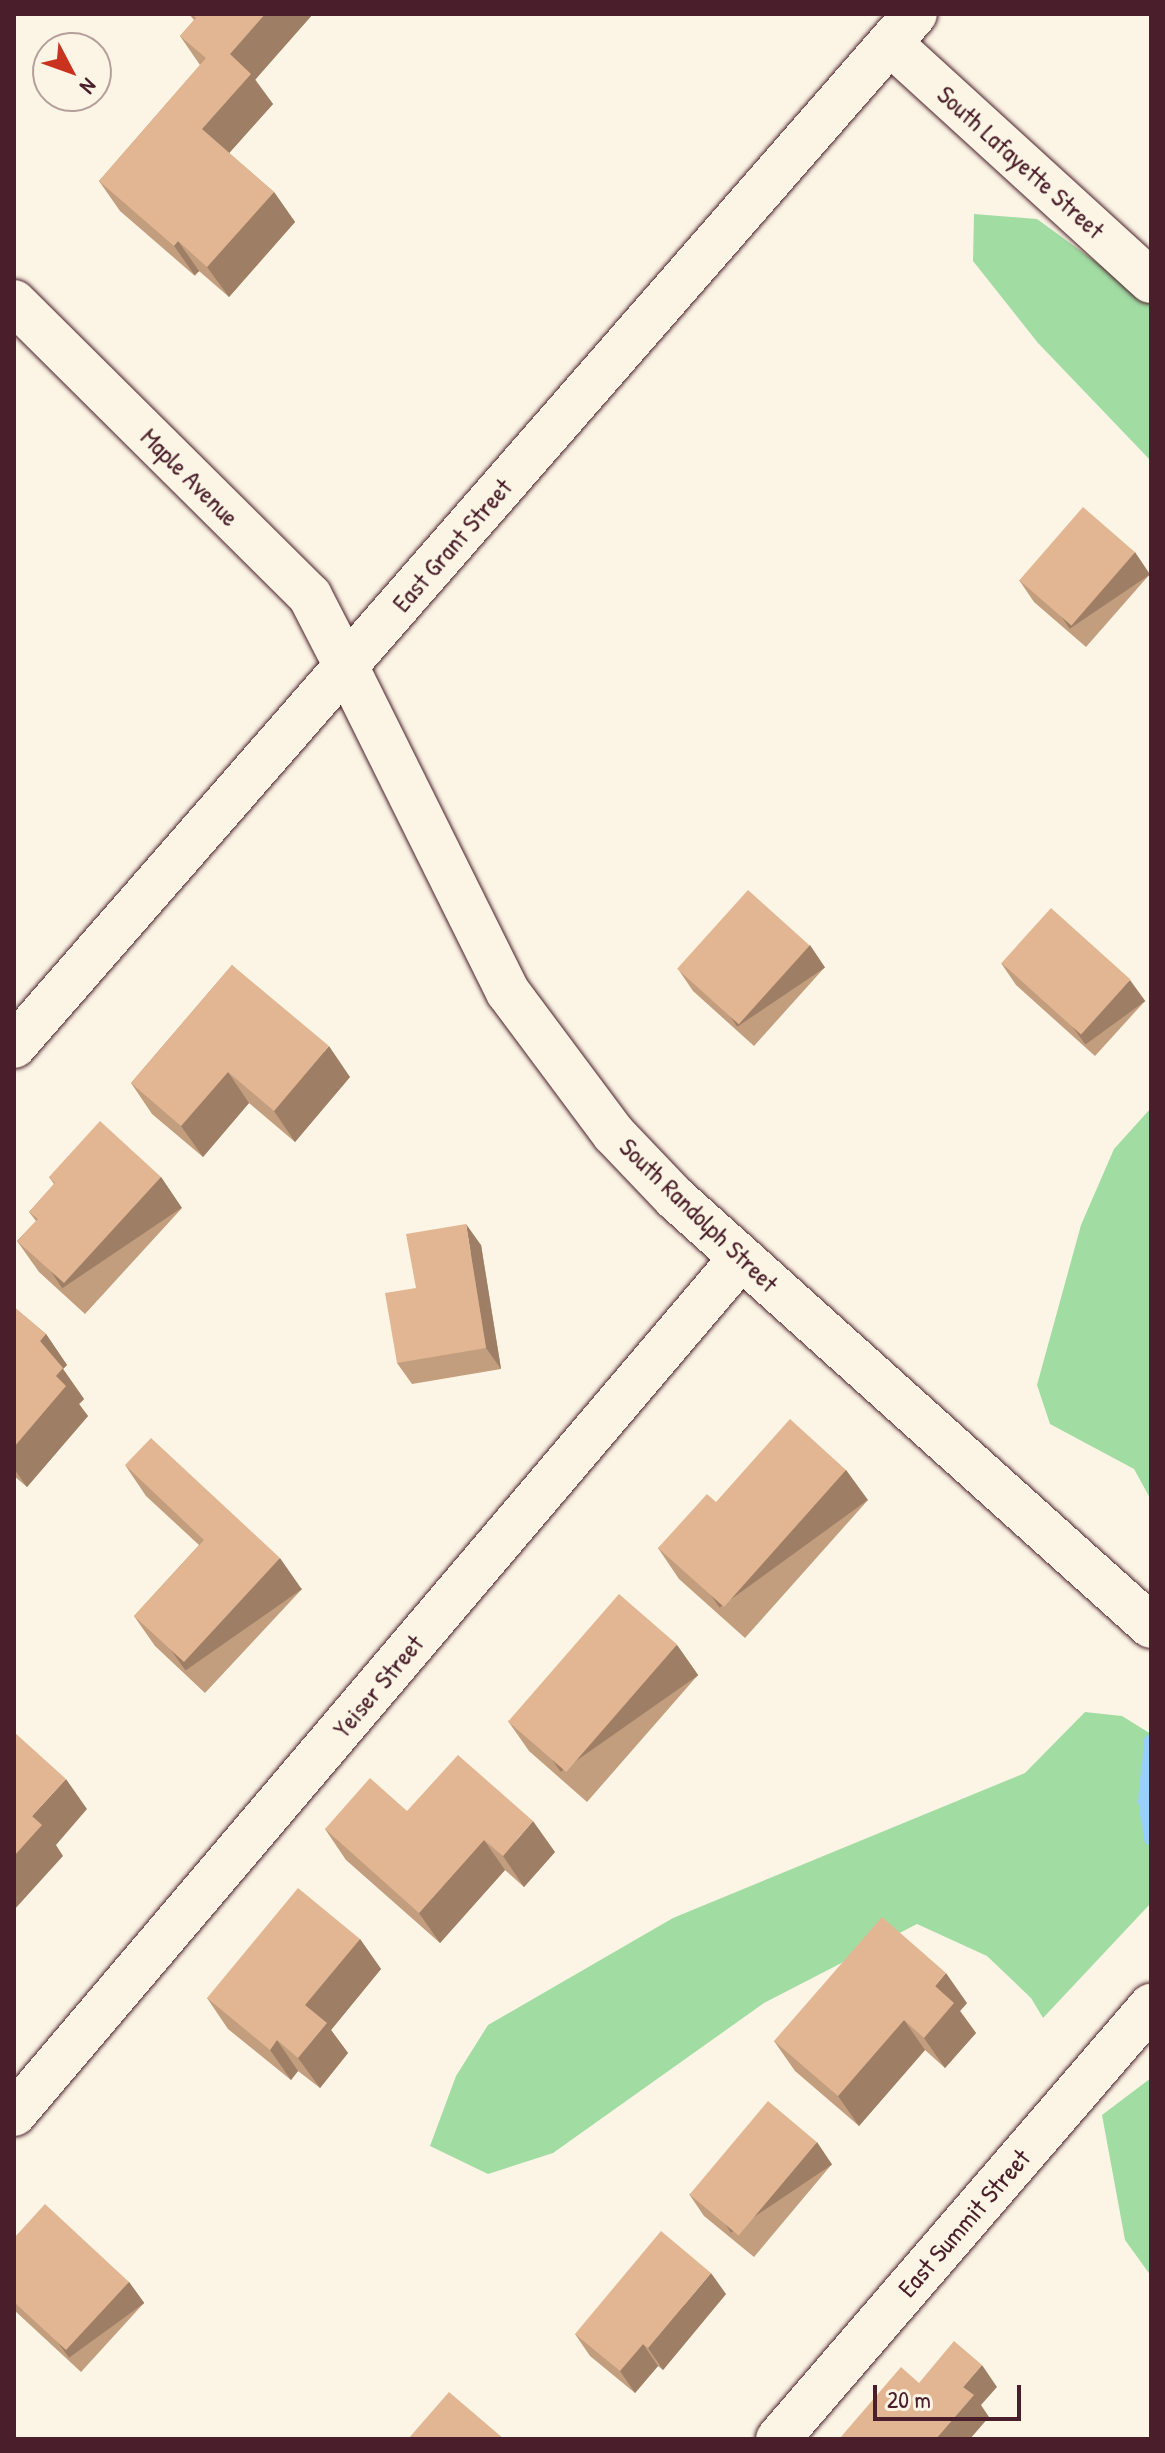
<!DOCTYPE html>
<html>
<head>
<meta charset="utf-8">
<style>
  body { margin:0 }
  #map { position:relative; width:1165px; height:2453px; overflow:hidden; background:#fcf5e5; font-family:"Patrick Hand",sans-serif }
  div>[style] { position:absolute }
  .green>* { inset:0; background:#a1dca3 }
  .stream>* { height:14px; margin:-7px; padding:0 7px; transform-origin:7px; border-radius:7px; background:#98d0f7 }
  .roads { filter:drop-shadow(0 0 2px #4a1f2b) drop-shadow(0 0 2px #4a1f2b) }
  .street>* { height:44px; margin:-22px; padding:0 22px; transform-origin:22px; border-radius:22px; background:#fcf5e5 }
  .secondary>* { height:44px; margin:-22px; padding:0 22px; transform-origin:22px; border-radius:22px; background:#fcf5e5 }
  .wall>* { inset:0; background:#c29d7e }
  .shaded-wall>* { inset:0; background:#9e7f66; transform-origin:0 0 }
  .building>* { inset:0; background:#e2b692; transform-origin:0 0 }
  span { translate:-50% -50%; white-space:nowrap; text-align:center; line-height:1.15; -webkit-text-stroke:7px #fcf5e5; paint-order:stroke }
  .street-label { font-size:26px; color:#4a1f2b }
  .frame { position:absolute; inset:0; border:16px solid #4a1f2b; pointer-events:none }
  .north { position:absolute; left:32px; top:32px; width:80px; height:80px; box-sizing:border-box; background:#fcf5e5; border:2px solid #b59f9b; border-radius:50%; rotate:131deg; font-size:22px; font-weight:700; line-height:32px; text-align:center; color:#4a1f2b }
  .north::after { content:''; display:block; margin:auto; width:28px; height:36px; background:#c8321e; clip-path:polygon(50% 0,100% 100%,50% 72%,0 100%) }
  .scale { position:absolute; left:873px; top:2385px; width:148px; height:36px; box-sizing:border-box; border:4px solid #4a1f2b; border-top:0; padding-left:10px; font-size:24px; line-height:28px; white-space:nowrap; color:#4a1f2b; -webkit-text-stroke:6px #fcf5e5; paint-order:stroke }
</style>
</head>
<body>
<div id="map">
  <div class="green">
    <i style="clip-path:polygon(974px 214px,1037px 219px,1151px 302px,1151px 461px,1038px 343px,973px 261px)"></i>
    <i style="clip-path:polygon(1151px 1108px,1151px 1500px,1134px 1469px,1050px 1424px,1037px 1385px,1081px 1225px,1114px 1149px)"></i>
    <i style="clip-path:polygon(1085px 1712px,1122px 1716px,1151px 1734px,1151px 1903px,1043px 2018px,1031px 1998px,987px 1956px,917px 1924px,764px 2003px,553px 2153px,488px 2174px,430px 2146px,456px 2076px,488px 2025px,673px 1918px,1025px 1773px)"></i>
    <i style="clip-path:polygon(1151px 2078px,1151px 2276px,1125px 2240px,1102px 2115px)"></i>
  </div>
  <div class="stream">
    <i style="left:1151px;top:1741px;width:60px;rotate:95.7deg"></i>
    <i style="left:1145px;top:1801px;width:38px;rotate:81deg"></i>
  </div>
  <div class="roads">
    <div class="street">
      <i style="left:890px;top:43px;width:353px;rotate:42.4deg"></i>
      <i style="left:14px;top:302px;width:417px;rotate:44.8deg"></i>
      <i style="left:310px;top:596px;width:79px;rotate:62.8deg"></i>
      <i style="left:14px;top:2114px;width:1123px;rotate:-49.66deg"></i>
      <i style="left:778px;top:2439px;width:572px;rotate:-49.26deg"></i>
    </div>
    <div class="secondary">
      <i style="left:346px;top:666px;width:364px;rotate:63.6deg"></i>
      <i style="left:508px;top:992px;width:177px;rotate:53.3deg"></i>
      <i style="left:614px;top:1134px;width:88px;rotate:46.4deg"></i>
      <i style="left:675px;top:1198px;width:640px;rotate:41.96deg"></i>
      <i style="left:14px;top:1046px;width:1370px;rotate:-48.88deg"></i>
    </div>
  </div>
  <div class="wall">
    <i style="clip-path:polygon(189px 14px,313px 14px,255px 79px,273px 104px,229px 153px,274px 192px,295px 222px,229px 297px,199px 271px,195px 276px,120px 211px,99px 181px,200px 65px,180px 36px,194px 20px)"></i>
    <i style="clip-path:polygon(1150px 574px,1086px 647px,1034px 602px,1019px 580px)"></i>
    <i style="clip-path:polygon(1001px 963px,1145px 1001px,1095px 1056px,1016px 985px)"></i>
    <i style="clip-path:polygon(232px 965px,350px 1077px,295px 1142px,249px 1103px,203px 1157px,152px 1114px,131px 1083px)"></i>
    <i style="clip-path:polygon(825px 967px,754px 1046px,693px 991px,678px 969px)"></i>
    <i style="clip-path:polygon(49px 1177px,161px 1177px,182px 1208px,85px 1314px,39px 1272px,17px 1241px,36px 1221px,29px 1212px,54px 1184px)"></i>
    <i style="clip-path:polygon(481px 1245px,501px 1369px,412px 1384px,397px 1363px,416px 1288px)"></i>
    <i style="clip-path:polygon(14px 1307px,46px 1334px,67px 1365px,63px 1369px,84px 1399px,79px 1404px,88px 1416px,27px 1487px,14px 1476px)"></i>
    <i style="clip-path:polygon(125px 1465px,302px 1589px,205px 1693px,155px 1646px,134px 1616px,199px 1545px,146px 1496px)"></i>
    <i style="clip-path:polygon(846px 1470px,868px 1500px,745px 1638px,679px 1579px,658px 1548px,716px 1502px)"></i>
    <i style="clip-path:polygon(677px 1645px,698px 1675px,587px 1802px,529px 1751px,508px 1721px)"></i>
    <i style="clip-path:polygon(407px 1811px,555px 1852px,524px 1887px,505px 1870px,440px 1943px,346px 1860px,325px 1829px)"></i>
    <i style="clip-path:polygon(360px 1939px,381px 1969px,331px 2030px,348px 2053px,320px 2088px,298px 2071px,291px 2080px,228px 2029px,207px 1998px)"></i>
    <i style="clip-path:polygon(967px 2003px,960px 2011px,976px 2033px,945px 2068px,925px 2050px,859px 2126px,795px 2071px,774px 2041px)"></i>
    <i style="clip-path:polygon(832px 2164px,754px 2257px,704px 2216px,689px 2194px)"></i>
    <i style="clip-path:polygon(14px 2238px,129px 2282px,144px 2303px,81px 2372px,14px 2310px)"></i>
    <i style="clip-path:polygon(726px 2294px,663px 2370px,658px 2366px,635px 2393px,590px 2356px,575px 2334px)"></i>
  </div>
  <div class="shaded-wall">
    <i style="clip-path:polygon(265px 14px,313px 14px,255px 80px,273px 104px,223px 160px,202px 129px,230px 54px)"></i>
    <i style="clip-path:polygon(274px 192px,295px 222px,229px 297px,207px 267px)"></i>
    <i style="left:178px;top:241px;width:37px;height:6px;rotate:55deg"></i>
    <i style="left:1135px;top:552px;width:27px;height:97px;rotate:56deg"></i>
    <i style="left:810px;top:945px;width:27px;height:106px;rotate:56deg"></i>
    <i style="left:1130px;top:980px;width:26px;height:74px;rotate:54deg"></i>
    <i style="clip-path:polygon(329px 1046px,350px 1077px,295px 1142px,274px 1111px)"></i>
    <i style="clip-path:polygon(228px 1072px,249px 1103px,203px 1157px,181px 1126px)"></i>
    <i style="left:161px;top:1177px;width:37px;height:144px;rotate:56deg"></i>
    <i style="clip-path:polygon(466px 1224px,481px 1245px,501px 1369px,486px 1348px)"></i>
    <i style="clip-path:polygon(46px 1334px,67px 1365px,63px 1369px,84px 1399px,79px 1404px,88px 1416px,27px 1487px,14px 1469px,14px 1447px,56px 1376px,40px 1341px)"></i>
    <i style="left:846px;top:1470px;width:37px;height:183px;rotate:54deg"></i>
    <i style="left:280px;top:1558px;width:38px;height:142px;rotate:55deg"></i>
    <i style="left:677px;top:1645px;width:37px;height:168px;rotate:55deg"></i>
    <i style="clip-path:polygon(66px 1779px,87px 1809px,56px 1845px,63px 1856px,14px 1910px,14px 1856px,32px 1816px)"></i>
    <i style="clip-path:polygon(533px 1821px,555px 1852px,524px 1887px,503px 1856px)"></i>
    <i style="clip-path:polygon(484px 1840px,505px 1870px,440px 1943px,419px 1913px)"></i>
    <i style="clip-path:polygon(360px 1939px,381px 1969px,331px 2030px,348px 2053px,320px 2088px,298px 2058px,305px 2005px)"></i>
    <i style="clip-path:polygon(946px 1973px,967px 2003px,960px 2011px,976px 2033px,945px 2068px,924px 2038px,935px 1986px)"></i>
    <i style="clip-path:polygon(904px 2020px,925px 2050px,859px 2126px,838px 2096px)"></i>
    <i style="clip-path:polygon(277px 2040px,298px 2071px,291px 2080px,270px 2050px)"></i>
    <i style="left:817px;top:2142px;width:27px;height:122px;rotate:56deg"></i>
    <i style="clip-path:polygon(711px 2273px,726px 2294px,663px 2370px,648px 2348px)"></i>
    <i style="left:129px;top:2282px;width:26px;height:93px;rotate:54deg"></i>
    <i style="clip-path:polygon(643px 2344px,658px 2366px,635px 2393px,620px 2371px)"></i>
    <i style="clip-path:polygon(982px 2365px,997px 2387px,981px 2405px,989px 2417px,970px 2439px,936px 2439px,963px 2387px)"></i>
  </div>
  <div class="building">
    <i style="clip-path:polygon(192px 14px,265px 14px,230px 54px,251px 74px,202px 129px,274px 192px,207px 267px,178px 241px,174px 246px,99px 181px,206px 58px,180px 36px,196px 18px)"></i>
    <i style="left:1083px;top:507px;width:69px;height:97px;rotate:41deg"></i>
    <i style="left:748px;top:890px;width:83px;height:106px;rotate:42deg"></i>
    <i style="left:1051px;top:908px;width:107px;height:74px;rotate:42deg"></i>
    <i style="clip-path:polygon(232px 965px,329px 1046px,274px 1111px,228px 1072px,181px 1126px,131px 1083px)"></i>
    <i style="clip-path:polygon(100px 1121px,161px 1177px,64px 1283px,17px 1241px,38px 1219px,29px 1212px,55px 1183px,49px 1177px)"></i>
    <i style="clip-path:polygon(466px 1224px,486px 1348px,397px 1363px,385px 1293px,416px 1288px,406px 1234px)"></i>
    <i style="clip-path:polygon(14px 1307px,46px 1334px,40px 1341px,63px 1368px,56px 1376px,66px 1386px,14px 1447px)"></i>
    <i style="clip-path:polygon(790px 1419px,846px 1470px,724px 1607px,658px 1548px,707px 1494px,716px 1502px)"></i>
    <i style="clip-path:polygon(151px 1438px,280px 1558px,184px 1662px,134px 1616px,204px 1540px,125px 1465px)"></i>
    <i style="left:619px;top:1594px;width:77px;height:169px;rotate:41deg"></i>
    <i style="clip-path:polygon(14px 1732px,66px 1779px,32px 1816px,42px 1825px,14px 1856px)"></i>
    <i style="clip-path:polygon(458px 1755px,533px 1821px,503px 1856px,484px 1840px,419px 1913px,325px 1829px,370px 1778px,407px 1811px)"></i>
    <i style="clip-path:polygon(298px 1888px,360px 1939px,305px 2005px,327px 2023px,298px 2058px,277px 2040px,270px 2050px,207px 1998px)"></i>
    <i style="clip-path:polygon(882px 1917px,946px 1973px,935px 1986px,954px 2003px,924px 2038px,904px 2020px,838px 2096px,774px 2041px)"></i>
    <i style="left:768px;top:2101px;width:64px;height:122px;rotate:40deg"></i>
    <i style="clip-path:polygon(45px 2204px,129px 2282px,66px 2350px,14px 2302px,14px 2238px)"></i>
    <i style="clip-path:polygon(661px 2231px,711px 2273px,648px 2348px,643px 2344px,620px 2371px,575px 2334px)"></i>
    <i style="clip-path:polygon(954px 2341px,982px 2365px,963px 2387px,974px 2395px,936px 2439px,842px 2439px,840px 2438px,901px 2367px,919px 2383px)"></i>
    <i style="clip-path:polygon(449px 2392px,504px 2439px,408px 2439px)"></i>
  </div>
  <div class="street-label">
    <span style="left:1021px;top:162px;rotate:42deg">South Lafayette Street</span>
    <span style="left:190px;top:477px;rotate:45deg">Maple Avenue</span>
    <span style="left:452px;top:545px;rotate:-49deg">East Grant Street</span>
    <span style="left:699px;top:1215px;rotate:44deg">South Randolph Street</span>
    <span style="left:378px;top:1686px;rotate:-50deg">Yeiser Street</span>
    <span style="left:964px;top:2223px;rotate:-49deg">East Summit Street</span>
  </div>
  <div class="frame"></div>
  <div class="north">N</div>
  <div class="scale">20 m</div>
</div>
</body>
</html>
